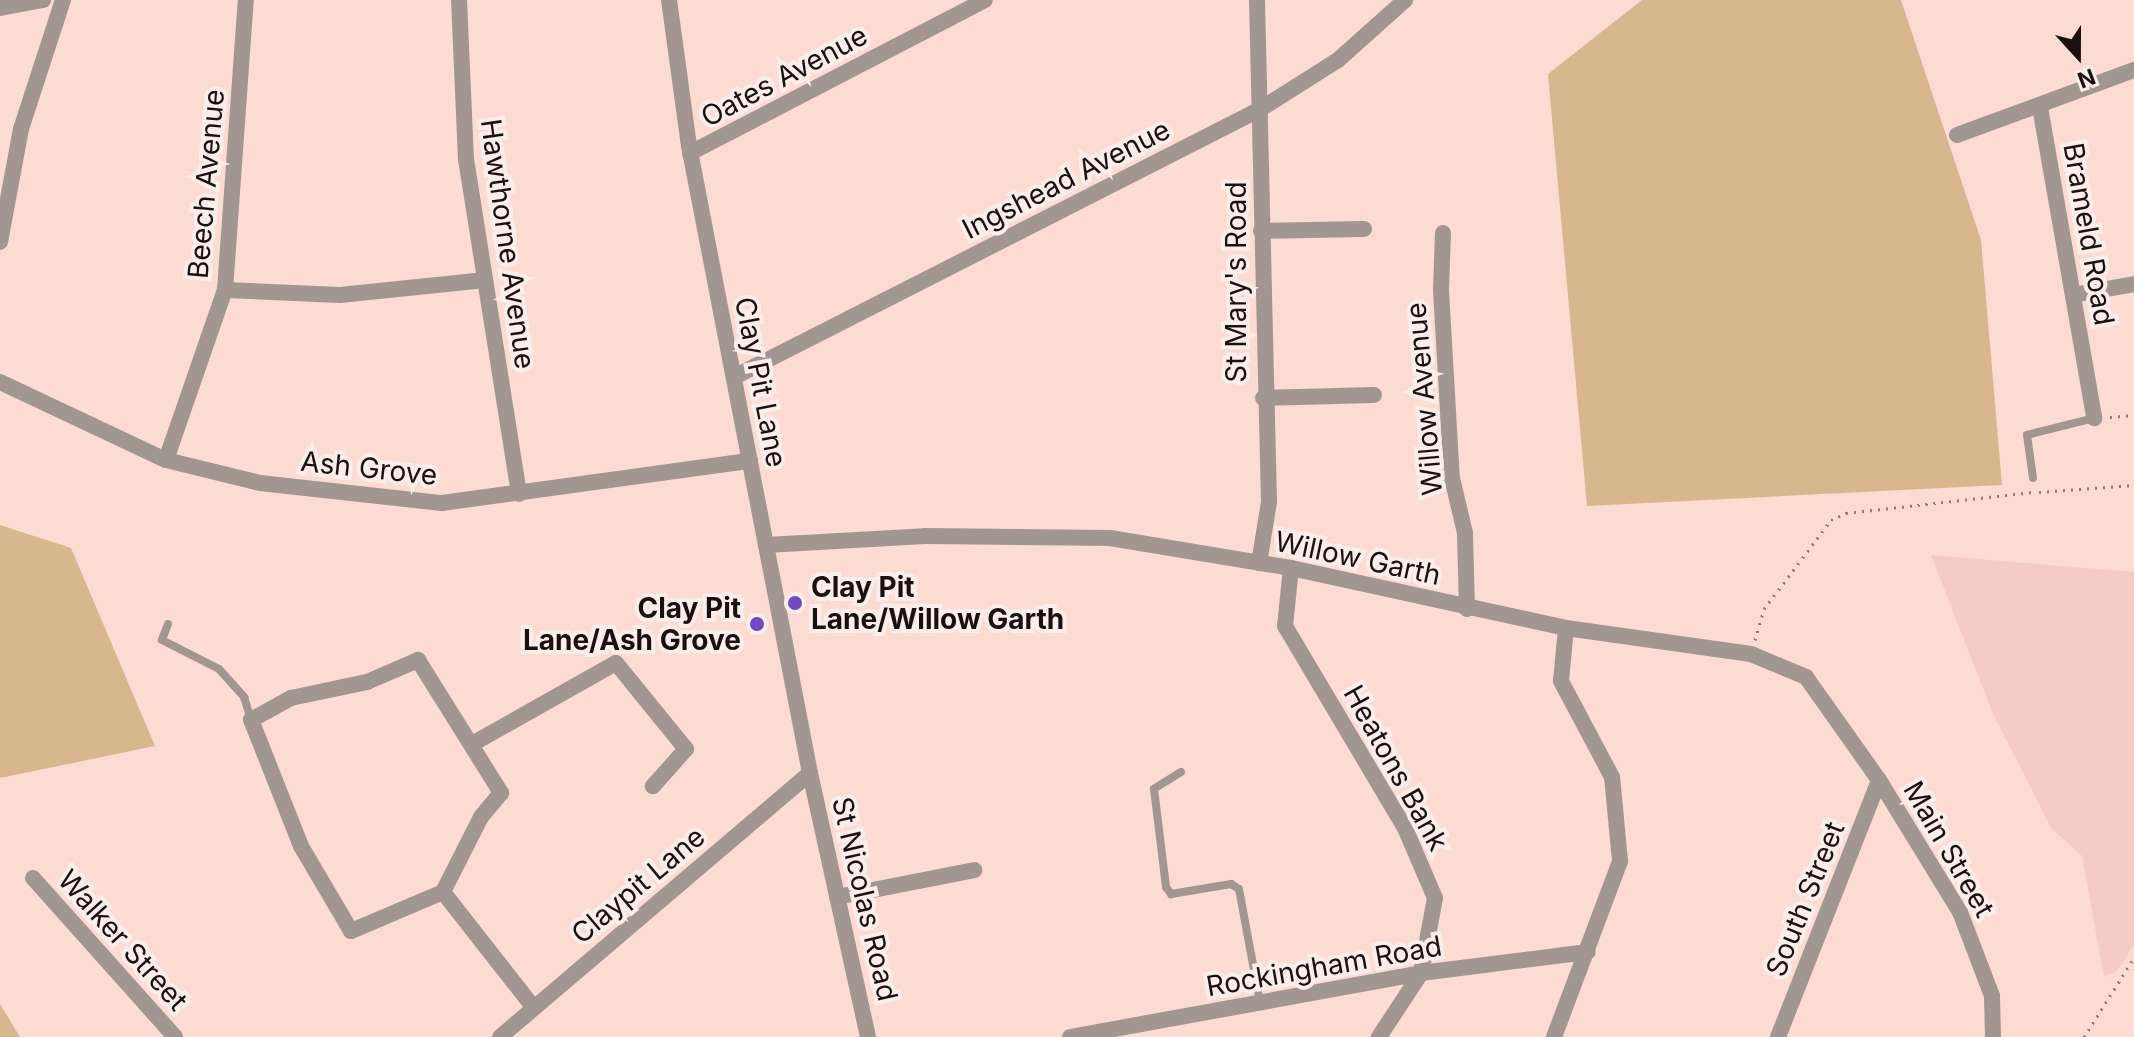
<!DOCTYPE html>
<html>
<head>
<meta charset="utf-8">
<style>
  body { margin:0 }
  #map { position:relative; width:2134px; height:1037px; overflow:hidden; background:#fcdbd3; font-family:Inter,sans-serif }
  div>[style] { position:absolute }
  .built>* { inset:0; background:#f5ccc3 }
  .green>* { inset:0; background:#d8b78e }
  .path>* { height:3px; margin-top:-1.5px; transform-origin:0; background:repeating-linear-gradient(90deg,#937c76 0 2px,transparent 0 8px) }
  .service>* { height:8px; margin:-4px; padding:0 4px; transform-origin:4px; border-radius:4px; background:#a29790 }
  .minor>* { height:16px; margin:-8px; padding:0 8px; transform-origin:8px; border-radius:8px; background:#a29790 }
  .dots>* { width:22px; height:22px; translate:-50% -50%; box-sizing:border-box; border:4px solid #faedea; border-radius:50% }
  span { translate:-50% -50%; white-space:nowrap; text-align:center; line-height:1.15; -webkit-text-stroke:8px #faedea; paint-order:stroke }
  .street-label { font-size:28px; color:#1b100d }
  .poi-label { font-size:28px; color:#1b100d; font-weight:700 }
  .left { translate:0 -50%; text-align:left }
  .right { translate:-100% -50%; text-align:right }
  .north { position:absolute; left:2038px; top:16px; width:80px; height:80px; -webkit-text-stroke:6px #faedea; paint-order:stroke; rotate:159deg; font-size:22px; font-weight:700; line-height:32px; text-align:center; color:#1b100d }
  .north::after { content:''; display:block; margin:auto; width:28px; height:36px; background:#1b100d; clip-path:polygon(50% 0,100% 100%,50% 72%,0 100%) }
</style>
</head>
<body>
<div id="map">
  <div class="built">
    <i style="clip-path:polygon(1931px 555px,2134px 572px,2134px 945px,2117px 971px,2104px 977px,2082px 856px,2051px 828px,1993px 714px)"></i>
  </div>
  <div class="green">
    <i style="clip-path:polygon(1642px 0,1901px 0,1981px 240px,2002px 485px,1587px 506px,1548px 74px)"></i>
    <i style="clip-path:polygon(0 525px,71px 548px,155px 746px,0 778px)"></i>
    <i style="clip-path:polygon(0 1004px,20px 1037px,0 1037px)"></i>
  </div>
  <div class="path">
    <i style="left:2110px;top:417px;width:24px;rotate:-5deg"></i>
    <i style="left:2039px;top:492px;width:95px;rotate:-4.2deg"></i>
    <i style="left:1755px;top:640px;width:32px;rotate:-74deg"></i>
    <i style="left:1764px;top:609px;width:111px;rotate:-53deg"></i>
    <i style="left:1831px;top:520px;width:17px;rotate:-25deg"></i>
    <i style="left:1846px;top:513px;width:188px;rotate:-6.4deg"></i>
    <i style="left:2084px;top:1037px;width:93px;rotate:-57.7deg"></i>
  </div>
  <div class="service">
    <i style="left:2033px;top:478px;width:43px;rotate:-97.9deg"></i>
    <i style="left:2027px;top:435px;width:69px;rotate:-14.2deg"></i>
    <i style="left:168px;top:624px;width:17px;rotate:111deg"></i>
    <i style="left:162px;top:640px;width:64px;rotate:27deg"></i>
    <i style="left:219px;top:669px;width:38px;rotate:48deg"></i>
    <i style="left:244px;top:697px;width:24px;rotate:73deg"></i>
    <i style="left:1181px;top:772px;width:32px;rotate:148deg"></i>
    <i style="left:1154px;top:789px;width:99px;rotate:83deg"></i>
    <i style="left:1166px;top:887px;width:9px;rotate:54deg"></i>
    <i style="left:1171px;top:894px;width:61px;rotate:-9.5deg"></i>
    <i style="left:1231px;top:884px;width:9px;rotate:32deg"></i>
    <i style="left:1239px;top:889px;width:115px;rotate:79.5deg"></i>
  </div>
  <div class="minor">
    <i style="left:459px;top:0;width:159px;rotate:87.5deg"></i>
    <i style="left:466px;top:159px;width:339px;rotate:81deg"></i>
    <i style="left:669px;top:0;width:147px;rotate:82.2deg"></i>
    <i style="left:689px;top:146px;width:639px;rotate:79.08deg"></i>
    <i style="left:810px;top:773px;width:270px;rotate:77.6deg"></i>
    <i style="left:1257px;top:0;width:502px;rotate:88.63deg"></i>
    <i style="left:1269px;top:502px;width:62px;rotate:99.3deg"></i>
    <i style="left:0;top:8px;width:44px;rotate:-10.5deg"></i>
    <i style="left:2040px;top:107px;width:316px;rotate:80.1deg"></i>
    <i style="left:1957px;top:135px;width:189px;rotate:-20.2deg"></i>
    <i style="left:690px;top:153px;width:332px;rotate:-27.4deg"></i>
    <i style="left:1261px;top:231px;width:103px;rotate:-1.1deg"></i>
    <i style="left:1443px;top:233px;width:57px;rotate:92deg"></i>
    <i style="left:1441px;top:290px;width:188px;rotate:86.7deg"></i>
    <i style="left:1452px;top:478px;width:57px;rotate:76.7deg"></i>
    <i style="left:1465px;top:533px;width:76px;rotate:88.5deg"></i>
    <i style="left:0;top:242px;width:115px;rotate:-79.5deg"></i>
    <i style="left:21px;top:129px;width:136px;rotate:-72deg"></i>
    <i style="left:225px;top:290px;width:115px;rotate:2.5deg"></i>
    <i style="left:340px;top:295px;width:146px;rotate:-5.9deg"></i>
    <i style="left:2073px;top:295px;width:62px;rotate:-10.2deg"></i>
    <i style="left:734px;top:377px;width:589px;rotate:-26.96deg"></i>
    <i style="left:1259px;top:110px;width:93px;rotate:-32.3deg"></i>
    <i style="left:1338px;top:60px;width:90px;rotate:-41.8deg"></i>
    <i style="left:0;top:382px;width:183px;rotate:25.2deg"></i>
    <i style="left:166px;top:460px;width:97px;rotate:13.7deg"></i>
    <i style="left:260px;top:483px;width:183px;rotate:6.3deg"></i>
    <i style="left:442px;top:503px;width:311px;rotate:-7.8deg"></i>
    <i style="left:1263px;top:398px;width:111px;rotate:-1.5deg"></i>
    <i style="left:166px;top:460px;width:180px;rotate:-70.9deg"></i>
    <i style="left:225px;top:290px;width:291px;rotate:-85.9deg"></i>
    <i style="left:766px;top:545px;width:159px;rotate:-3.2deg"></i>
    <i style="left:925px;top:536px;width:185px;rotate:0.6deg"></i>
    <i style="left:1110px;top:538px;width:183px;rotate:9.4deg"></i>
    <i style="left:1291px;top:568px;width:281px;rotate:12.3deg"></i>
    <i style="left:1566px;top:628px;width:187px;rotate:8deg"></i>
    <i style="left:1751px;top:654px;width:60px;rotate:22.7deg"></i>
    <i style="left:1806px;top:677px;width:126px;rotate:54.7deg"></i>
    <i style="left:1879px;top:780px;width:155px;rotate:58.5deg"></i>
    <i style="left:1960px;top:912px;width:90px;rotate:69.1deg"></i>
    <i style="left:1992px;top:996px;width:41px;rotate:88.6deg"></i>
    <i style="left:1291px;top:568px;width:58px;rotate:95.9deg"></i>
    <i style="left:1285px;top:626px;width:235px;rotate:59.3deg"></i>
    <i style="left:1405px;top:828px;width:76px;rotate:66.8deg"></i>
    <i style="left:1435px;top:898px;width:76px;rotate:100.6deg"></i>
    <i style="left:1421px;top:973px;width:77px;rotate:123.3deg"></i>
    <i style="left:418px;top:660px;width:157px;rotate:58deg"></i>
    <i style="left:501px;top:793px;width:31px;rotate:130deg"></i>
    <i style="left:481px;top:817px;width:84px;rotate:116.9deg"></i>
    <i style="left:443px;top:892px;width:100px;rotate:157deg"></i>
    <i style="left:351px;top:931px;width:99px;rotate:-120.5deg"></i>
    <i style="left:301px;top:846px;width:136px;rotate:-111.6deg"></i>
    <i style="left:251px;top:720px;width:46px;rotate:-28.8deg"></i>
    <i style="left:291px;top:698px;width:78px;rotate:-11.9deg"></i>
    <i style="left:367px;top:682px;width:56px;rotate:-23.3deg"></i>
    <i style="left:472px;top:744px;width:165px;rotate:-29.4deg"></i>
    <i style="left:616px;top:663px;width:111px;rotate:50.9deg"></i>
    <i style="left:686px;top:749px;width:50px;rotate:131.7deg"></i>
    <i style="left:33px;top:878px;width:213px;rotate:48.2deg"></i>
    <i style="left:443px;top:892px;width:147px;rotate:51.9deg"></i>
    <i style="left:837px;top:897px;width:140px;rotate:-11.1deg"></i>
    <i style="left:500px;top:1037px;width:407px;rotate:-40.4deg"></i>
    <i style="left:1070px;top:1037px;width:357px;rotate:-10.3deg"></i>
    <i style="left:1421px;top:973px;width:168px;rotate:-7.2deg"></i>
    <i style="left:1554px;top:1037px;width:188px;rotate:-69.4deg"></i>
    <i style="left:1620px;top:861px;width:84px;rotate:-95.4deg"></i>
    <i style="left:1612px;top:777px;width:109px;rotate:-118deg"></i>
    <i style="left:1561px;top:681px;width:53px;rotate:-84.6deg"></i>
    <i style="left:1778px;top:1037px;width:276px;rotate:-68.5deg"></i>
  </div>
  <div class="dots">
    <i style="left:795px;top:603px;background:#7349c2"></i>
    <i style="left:757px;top:624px;background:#7349c2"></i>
  </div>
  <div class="street-label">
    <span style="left:784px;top:76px;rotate:-28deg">Oates Avenue</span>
    <span style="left:1066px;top:179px;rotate:-27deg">Ingshead Avenue</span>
    <span style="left:206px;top:184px;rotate:-85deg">Beech Avenue</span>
    <span style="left:2089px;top:234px;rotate:80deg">Brameld Road</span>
    <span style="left:508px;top:244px;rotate:82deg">Hawthorne Avenue</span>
    <span style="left:1236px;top:282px;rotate:-90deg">St Mary's Road</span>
    <span style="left:761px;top:382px;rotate:79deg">Clay Pit Lane</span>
    <span style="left:1424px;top:399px;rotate:-95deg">Willow Avenue</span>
    <span style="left:369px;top:468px;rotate:6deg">Ash Grove</span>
    <span style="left:1358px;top:558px;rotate:12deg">Willow Garth</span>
    <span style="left:1396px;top:768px;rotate:61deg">Heatons Bank</span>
    <span style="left:1949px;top:849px;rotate:60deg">Main Street</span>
    <span style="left:638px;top:885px;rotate:-40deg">Claypit Lane</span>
    <span style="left:865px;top:899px;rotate:77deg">St Nicolas Road</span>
    <span style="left:1805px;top:899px;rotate:-68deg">South Street</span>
    <span style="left:123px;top:940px;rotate:48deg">Walker Street</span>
    <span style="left:1324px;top:966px;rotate:-10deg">Rockingham Road</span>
  </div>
  <div class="poi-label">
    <span class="left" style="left:811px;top:603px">Clay Pit<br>Lane/Willow Garth</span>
    <span class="right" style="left:741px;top:624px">Clay Pit<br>Lane/Ash Grove</span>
  </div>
  <div class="north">N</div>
</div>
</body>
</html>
